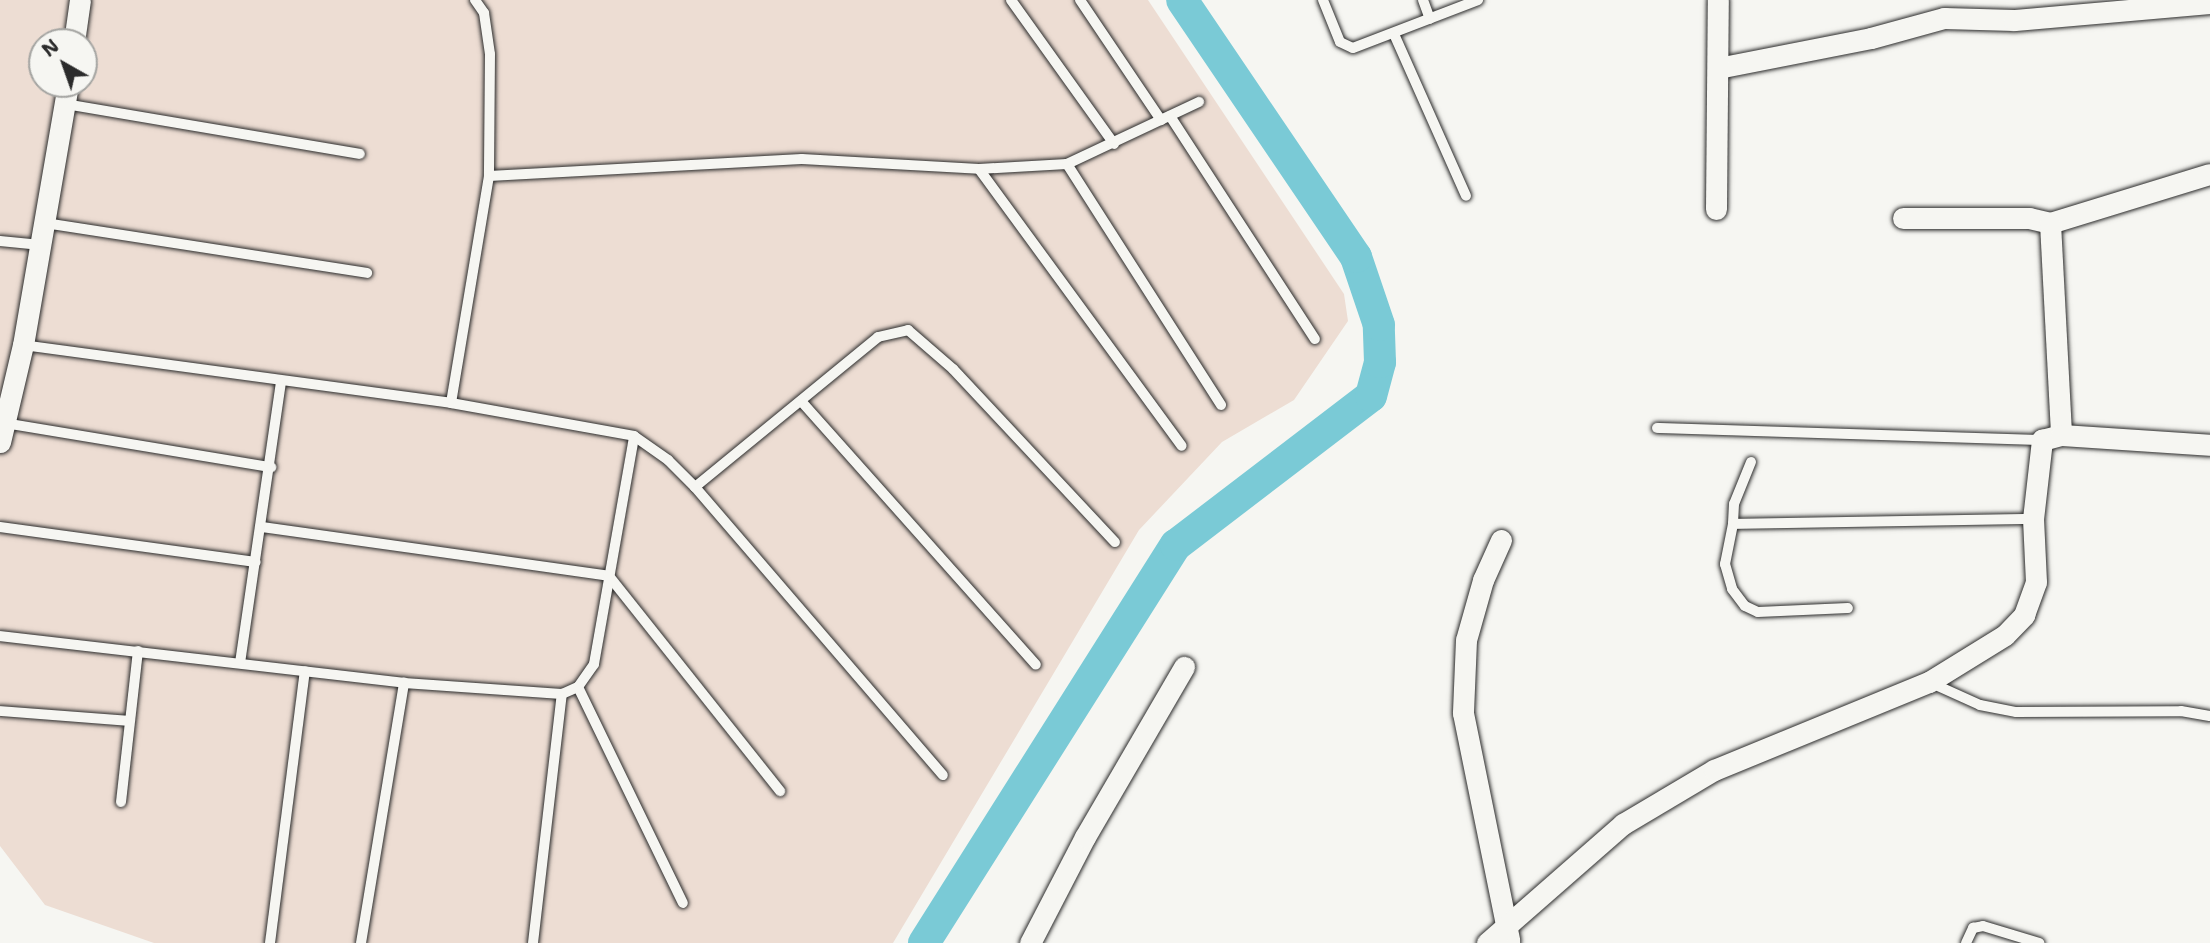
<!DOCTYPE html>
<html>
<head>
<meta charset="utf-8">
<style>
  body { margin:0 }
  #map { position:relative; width:2210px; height:943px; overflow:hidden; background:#f6f6f2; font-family:"Shantell Sans",sans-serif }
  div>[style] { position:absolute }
  .built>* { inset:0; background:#edddd3 }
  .river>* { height:32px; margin:-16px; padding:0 16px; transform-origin:16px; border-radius:16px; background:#7acad6 }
  .roads { filter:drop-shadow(0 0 2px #2b2b2b) drop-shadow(0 0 2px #2b2b2b) }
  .service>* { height:10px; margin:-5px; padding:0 5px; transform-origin:5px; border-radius:5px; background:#f6f6f2 }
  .minor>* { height:21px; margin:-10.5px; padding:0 10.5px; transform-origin:10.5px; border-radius:10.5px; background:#f6f6f2 }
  span { translate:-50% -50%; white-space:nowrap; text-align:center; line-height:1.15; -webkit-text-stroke:5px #f6f6f2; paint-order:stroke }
  .north { position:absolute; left:28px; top:28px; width:70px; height:70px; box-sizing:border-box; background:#f6f6f2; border:2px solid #a5a5a2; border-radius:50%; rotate:320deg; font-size:19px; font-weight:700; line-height:28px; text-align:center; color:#2b2b2b }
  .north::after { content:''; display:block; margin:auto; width:24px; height:32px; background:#2b2b2b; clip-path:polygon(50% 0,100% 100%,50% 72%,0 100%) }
</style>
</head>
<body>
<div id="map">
  <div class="built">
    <i style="clip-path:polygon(evenodd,0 0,1148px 0,1344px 294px,1348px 321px,1294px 400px,1222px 442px,1139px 530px,893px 943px,154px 943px,45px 905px,0 846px,0 0,42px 42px,84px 42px,84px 84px,42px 84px,42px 42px)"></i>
  </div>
  <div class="river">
    <i style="left:924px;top:943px;width:471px;rotate:-57.7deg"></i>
    <i style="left:1176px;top:545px;width:245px;rotate:-37.4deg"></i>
    <i style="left:1371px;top:396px;width:35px;rotate:-75deg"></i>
    <i style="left:1380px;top:362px;width:37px;rotate:-92deg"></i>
    <i style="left:1379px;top:325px;width:72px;rotate:-108.7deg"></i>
    <i style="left:1356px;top:257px;width:310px;rotate:-124.1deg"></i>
  </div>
  <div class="roads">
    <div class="service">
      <i style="left:475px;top:0;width:16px;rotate:55deg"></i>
      <i style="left:484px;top:13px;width:41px;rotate:81.7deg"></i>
      <i style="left:490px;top:54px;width:122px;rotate:90.5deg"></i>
      <i style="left:1011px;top:0;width:177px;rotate:54.4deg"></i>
      <i style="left:1080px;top:0;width:145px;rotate:56deg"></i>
      <i style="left:1323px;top:0;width:45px;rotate:68deg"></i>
      <i style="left:1340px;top:42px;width:14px;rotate:25deg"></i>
      <i style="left:1353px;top:48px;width:134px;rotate:-21deg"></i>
      <i style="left:1423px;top:0;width:20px;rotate:70deg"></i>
      <i style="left:1394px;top:34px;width:177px;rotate:66deg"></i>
      <i style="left:65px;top:104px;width:299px;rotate:9.6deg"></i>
      <i style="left:1170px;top:116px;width:266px;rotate:57deg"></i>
      <i style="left:1067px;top:164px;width:286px;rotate:57.4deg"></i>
      <i style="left:979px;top:169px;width:343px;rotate:53.8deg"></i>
      <i style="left:45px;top:223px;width:326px;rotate:8.8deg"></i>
      <i style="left:0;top:241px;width:41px;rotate:5.6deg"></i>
      <i style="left:23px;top:345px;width:432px;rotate:7.7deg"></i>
      <i style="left:451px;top:403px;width:186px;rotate:10.2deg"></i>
      <i style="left:634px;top:436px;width:42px;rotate:35.2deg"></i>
      <i style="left:668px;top:460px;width:38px;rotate:45deg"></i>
      <i style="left:695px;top:487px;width:380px;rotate:49.3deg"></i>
      <i style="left:801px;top:401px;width:353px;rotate:48.3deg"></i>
      <i style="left:451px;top:403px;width:230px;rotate:-80.5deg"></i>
      <i style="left:489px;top:176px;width:313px;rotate:-3.1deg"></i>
      <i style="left:802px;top:159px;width:177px;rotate:3.2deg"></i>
      <i style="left:979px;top:169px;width:88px;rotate:-3.3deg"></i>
      <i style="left:1067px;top:164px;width:146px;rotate:-25.2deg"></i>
      <i style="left:4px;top:423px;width:271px;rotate:9.4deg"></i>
      <i style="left:1657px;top:428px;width:385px;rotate:1.8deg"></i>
      <i style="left:1751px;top:462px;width:45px;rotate:112deg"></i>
      <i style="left:1734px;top:504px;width:20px;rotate:93deg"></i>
      <i style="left:1733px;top:524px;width:300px;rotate:-1deg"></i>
      <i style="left:695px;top:487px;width:237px;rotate:-39.3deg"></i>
      <i style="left:878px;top:337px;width:31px;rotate:-13deg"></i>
      <i style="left:908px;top:330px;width:60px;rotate:40.9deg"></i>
      <i style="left:953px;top:369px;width:237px;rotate:46.9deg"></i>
      <i style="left:1733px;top:524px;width:41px;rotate:101.3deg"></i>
      <i style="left:1725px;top:564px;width:26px;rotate:74deg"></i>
      <i style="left:1732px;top:589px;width:21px;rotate:53deg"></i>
      <i style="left:1745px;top:606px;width:14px;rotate:25deg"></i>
      <i style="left:1758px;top:612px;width:90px;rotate:-2.5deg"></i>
      <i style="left:0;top:527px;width:258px;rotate:7.8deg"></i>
      <i style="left:262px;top:527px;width:350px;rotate:8deg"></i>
      <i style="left:609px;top:576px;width:275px;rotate:51.5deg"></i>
      <i style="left:0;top:636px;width:407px;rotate:6.6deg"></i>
      <i style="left:404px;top:683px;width:158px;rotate:4deg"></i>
      <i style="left:562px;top:694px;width:17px;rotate:-24deg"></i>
      <i style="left:578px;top:687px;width:28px;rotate:-55deg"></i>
      <i style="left:594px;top:664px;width:231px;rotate:-80deg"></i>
      <i style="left:240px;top:663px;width:285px;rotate:-81.7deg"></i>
      <i style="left:1929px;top:682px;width:56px;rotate:24.3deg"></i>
      <i style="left:1980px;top:705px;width:37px;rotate:11deg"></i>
      <i style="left:2016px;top:712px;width:165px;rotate:-0.3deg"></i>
      <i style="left:2181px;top:711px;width:29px;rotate:10deg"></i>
      <i style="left:578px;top:687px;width:240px;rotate:64.1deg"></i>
      <i style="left:0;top:711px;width:129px;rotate:4.4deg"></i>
      <i style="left:121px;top:802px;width:152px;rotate:-83.6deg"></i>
      <i style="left:270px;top:943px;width:274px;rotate:-82.7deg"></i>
      <i style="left:361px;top:943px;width:264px;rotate:-80.6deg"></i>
      <i style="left:533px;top:943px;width:251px;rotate:-83.4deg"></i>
      <i style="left:1966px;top:943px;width:17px;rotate:-65deg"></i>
      <i style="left:1973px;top:928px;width:10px;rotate:-11deg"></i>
      <i style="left:1983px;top:926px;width:59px;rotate:16.9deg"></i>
    </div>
    <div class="minor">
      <i style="left:74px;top:42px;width:42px;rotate:-81.9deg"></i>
      <i style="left:1718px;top:68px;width:156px;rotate:-11.1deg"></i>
      <i style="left:1871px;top:38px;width:76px;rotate:-15.3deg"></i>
      <i style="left:1944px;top:18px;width:70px;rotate:1.6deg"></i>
      <i style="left:2014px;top:20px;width:197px;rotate:-5deg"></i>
      <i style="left:1716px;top:209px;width:209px;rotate:-89.5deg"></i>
      <i style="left:1903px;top:218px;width:126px"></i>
      <i style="left:2029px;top:218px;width:22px;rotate:13deg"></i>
      <i style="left:2050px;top:223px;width:166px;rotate:-17.1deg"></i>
      <i style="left:2050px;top:223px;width:212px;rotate:87deg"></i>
      <i style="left:0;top:442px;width:100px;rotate:-76.7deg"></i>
      <i style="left:23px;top:345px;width:265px;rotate:-80.2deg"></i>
      <i style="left:1501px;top:540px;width:44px;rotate:114.2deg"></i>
      <i style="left:1483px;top:580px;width:62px;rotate:105.8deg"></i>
      <i style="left:1466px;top:640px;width:73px;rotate:92.4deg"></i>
      <i style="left:1463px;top:713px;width:232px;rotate:78.5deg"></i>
      <i style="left:1030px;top:943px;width:119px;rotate:-62.6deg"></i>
      <i style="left:1085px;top:837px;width:197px;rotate:-59.8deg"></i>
      <i style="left:1487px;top:943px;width:181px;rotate:-41.2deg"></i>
      <i style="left:1623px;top:824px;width:106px;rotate:-30.7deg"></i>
      <i style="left:1714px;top:770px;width:232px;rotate:-22.3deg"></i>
      <i style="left:1929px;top:682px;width:89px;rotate:-31.7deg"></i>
      <i style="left:2005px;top:635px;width:28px;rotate:-46deg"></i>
      <i style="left:2024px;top:615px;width:35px;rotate:-70deg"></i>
      <i style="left:2036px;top:582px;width:63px;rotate:-92.7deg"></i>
      <i style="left:2033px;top:519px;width:80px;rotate:-83.5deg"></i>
      <i style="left:2042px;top:440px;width:20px;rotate:-15deg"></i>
      <i style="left:2061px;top:435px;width:149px;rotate:3.8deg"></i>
    </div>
  </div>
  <div class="north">N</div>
</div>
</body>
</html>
